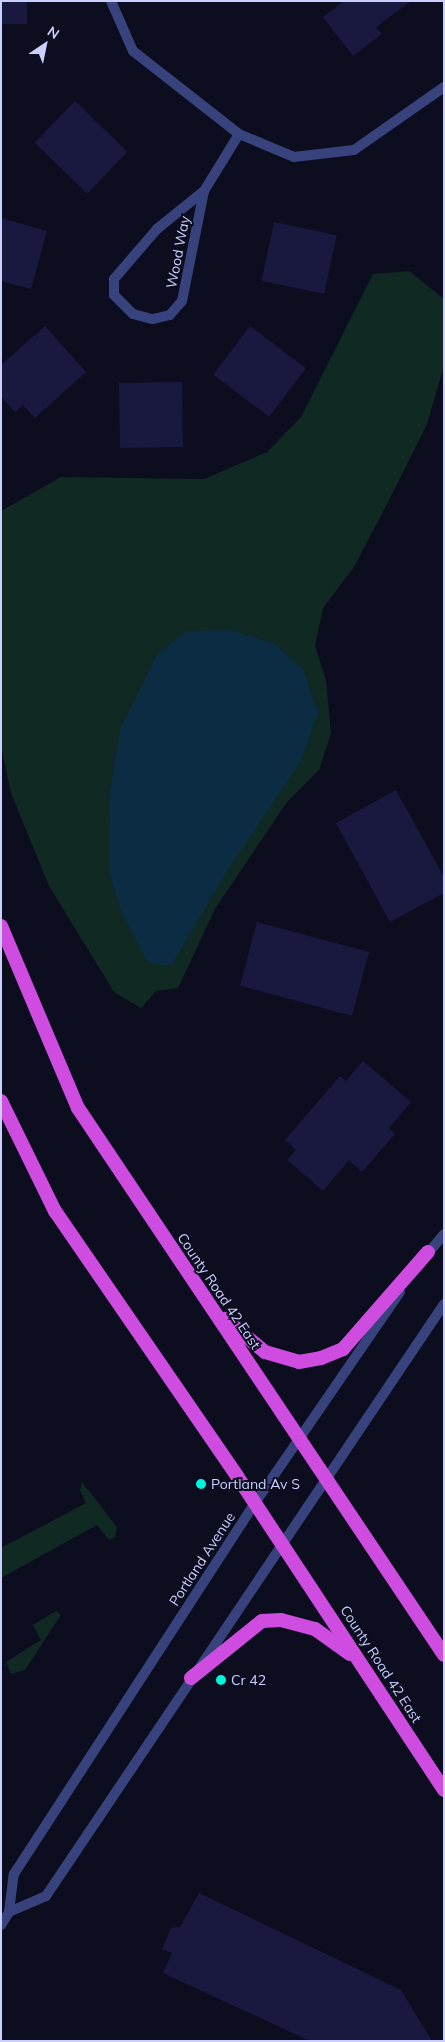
<!DOCTYPE html>
<html>
<head>
<meta charset="utf-8">
<style>
  body { margin:0 }
  #map { position:relative; width:445px; height:2042px; overflow:hidden; background:#0c0d1f; font-family:Mulish,sans-serif }
  div>[style] { position:absolute }
  .green>* { inset:0; background:#102923 }
  .water>* { inset:0; background:#0c2c43 }
  .building>* { inset:0; background:#191940; transform-origin:0 0 }
  .minor>* { height:10px; margin:-5px; padding:0 5px; transform-origin:5px; border-radius:5px; background:#38437e }
  .tertiary>* { height:10px; margin:-5px; padding:0 5px; transform-origin:5px; border-radius:5px; background:#38437e }
  .trunk>* { height:14px; margin:-7px; padding:0 7px; transform-origin:7px; border-radius:7px; background:#ce4de0 }
  .dots>* { width:14px; height:14px; translate:-50% -50%; box-sizing:border-box; border:2px solid #0c0d1f; border-radius:50% }
  span { translate:-50% -50%; white-space:nowrap; text-align:center; line-height:1.15; -webkit-text-stroke:4px #0c0d1f; paint-order:stroke }
  .street-label { font-size:14px; color:#cbcfff }
  .poi-label { font-size:14px; color:#cbcfff }
  .left { translate:0 -50%; text-align:left }
  .frame { position:absolute; inset:0; border:2px solid #cbcfff; pointer-events:none }
  .north { position:absolute; left:20px; top:20px; width:50px; height:50px; -webkit-text-stroke:4px #0c0d1f; paint-order:stroke; rotate:34deg; font-size:14px; font-weight:700; line-height:20px; text-align:center; color:#cbcfff }
  .north::after { content:''; display:block; margin:auto; width:18px; height:22px; background:#cbcfff; clip-path:polygon(50% 0,100% 100%,50% 72%,0 100%) }
</style>
</head>
<body>
<div id="map">
  <div class="green">
    <i style="clip-path:polygon(409px 271px,444px 299px,444px 366px,427px 424px,388px 502px,354px 567px,323px 608px,315px 646px,326px 680px,331px 733px,319px 770px,287px 802px,215px 909px,178px 988px,156px 991px,141px 1008px,114px 992px,49px 886px,11px 793px,1px 746px,1px 511px,61px 477px,204px 479px,267px 452px,301px 417px,373px 274px)"></i>
    <i style="clip-path:polygon(82px 1482px,117px 1527px,115px 1537px,109px 1540px,97px 1525px,1px 1578px,1px 1548px,86px 1503px,80px 1490px)"></i>
    <i style="clip-path:polygon(56px 1611px,61px 1615px,25px 1670px,11px 1674px,6px 1662px,41px 1640px,33px 1625px)"></i>
  </div>
  <div class="water">
    <i style="clip-path:polygon(230px 630px,273px 643px,303px 669px,318px 712px,302px 759px,227px 871px,171px 966px,148px 963px,122px 913px,109px 873px,110px 790px,120px 730px,156px 656px,186px 631px)"></i>
  </div>
  <div class="building">
    <i style="left:1px;top:1px;width:26px;height:23px"></i>
    <i style="clip-path:polygon(344px 1px,411px 1px,376px 27px,382px 34px,353px 56px,323px 17px)"></i>
    <i style="left:75px;top:101px;width:73px;height:58px;rotate:44deg"></i>
    <i style="clip-path:polygon(1px 218px,47px 231px,31px 289px,1px 281px)"></i>
    <i style="left:274px;top:222px;width:64px;height:60px;rotate:12deg"></i>
    <i style="clip-path:polygon(45px 326px,86px 372px,35px 418px,23px 405px,15px 412px,1px 397px,1px 365px)"></i>
    <i style="left:250px;top:326px;width:70px;height:61px;rotate:37deg"></i>
    <i style="left:182px;top:382px;width:65px;height:63px;rotate:89deg"></i>
    <i style="clip-path:polygon(396px 790px,444px 877px,444px 893px,390px 922px,336px 823px)"></i>
    <i style="left:257px;top:922px;width:116px;height:66px;rotate:15deg"></i>
    <i style="clip-path:polygon(363px 1061px,411px 1102px,389px 1128px,395px 1134px,362px 1172px,349px 1160px,323px 1191px,287px 1160px,296px 1150px,285px 1140px,340px 1076px,346px 1081px)"></i>
    <i style="clip-path:polygon(199px 1893px,401px 1990px,432px 2041px,310px 2041px,163px 1973px,172px 1953px,162px 1949px,171px 1928px,180px 1927px)"></i>
  </div>
  <div class="minor">
    <i style="left:111px;top:1px;width:55px;rotate:66.3deg"></i>
    <i style="left:133px;top:51px;width:135px;rotate:38.1deg"></i>
    <i style="left:239px;top:134px;width:60px;rotate:22.7deg"></i>
    <i style="left:294px;top:157px;width:60px;rotate:-6.7deg"></i>
    <i style="left:354px;top:150px;width:110px;rotate:-35deg"></i>
    <i style="left:204px;top:191px;width:112px;rotate:101.3deg"></i>
    <i style="left:182px;top:301px;width:18px;rotate:131deg"></i>
    <i style="left:170px;top:315px;width:18px;rotate:167deg"></i>
    <i style="left:152px;top:319px;width:20px;rotate:-165deg"></i>
    <i style="left:133px;top:314px;width:27px;rotate:-135deg"></i>
    <i style="left:114px;top:295px;width:16px;rotate:-90deg"></i>
    <i style="left:114px;top:279px;width:66px;rotate:-49.3deg"></i>
    <i style="left:157px;top:229px;width:60px;rotate:-39deg"></i>
    <i style="left:204px;top:191px;width:67px;rotate:-58.4deg"></i>
  </div>
  <div class="tertiary">
    <i style="left:424px;top:1258px;width:31px;rotate:-50deg"></i>
    <i style="left:9px;top:1912px;width:40px;rotate:-23.4deg"></i>
    <i style="left:46px;top:1896px;width:713px;rotate:-56.09deg"></i>
    <i style="left:1px;top:1925px;width:15px;rotate:-58deg"></i>
    <i style="left:9px;top:1912px;width:38px;rotate:-83deg"></i>
    <i style="left:14px;top:1874px;width:442px;rotate:-57deg"></i>
    <i style="left:255px;top:1503px;width:256px;rotate:-55.5deg"></i>
  </div>
  <div class="trunk">
    <i style="left:1px;top:926px;width:198px;rotate:67.1deg"></i>
    <i style="left:78px;top:1108px;width:658px;rotate:56.21deg"></i>
    <i style="left:1px;top:1101px;width:123px;rotate:63.9deg"></i>
    <i style="left:55px;top:1211px;width:321px;rotate:55.5deg"></i>
    <i style="left:237px;top:1476px;width:376px;rotate:56.6deg"></i>
    <i style="left:225px;top:1319px;width:52px;rotate:39.5deg"></i>
    <i style="left:265px;top:1352px;width:35px;rotate:16deg"></i>
    <i style="left:299px;top:1362px;width:22px;rotate:-10deg"></i>
    <i style="left:321px;top:1358px;width:24px;rotate:-22deg"></i>
    <i style="left:343px;top:1349px;width:129px;rotate:-48.8deg"></i>
    <i style="left:191px;top:1678px;width:91px;rotate:-38.8deg"></i>
    <i style="left:262px;top:1621px;width:19px;rotate:-3deg"></i>
    <i style="left:281px;top:1620px;width:35px;rotate:15deg"></i>
    <i style="left:315px;top:1629px;width:43px;rotate:35.5deg"></i>
  </div>
  <div class="dots">
    <i style="left:201px;top:1484px;background:#02f4dd"></i>
    <i style="left:221px;top:1680px;background:#02f4dd"></i>
  </div>
  <div class="street-label">
    <span style="left:178px;top:252px;rotate:-79deg">Wood Way</span>
    <span style="left:219px;top:1291px;rotate:56deg">County Road 42 East</span>
    <span style="left:202px;top:1559px;rotate:-57deg">Portland Avenue</span>
    <span style="left:381px;top:1664px;rotate:57deg">County Road 42 East</span>
  </div>
  <div class="poi-label">
    <span class="left" style="left:211px;top:1484px">Portland Av S</span>
    <span class="left" style="left:231px;top:1680px">Cr 42</span>
  </div>
  <div class="frame"></div>
  <div class="north">N</div>
</div>
</body>
</html>
